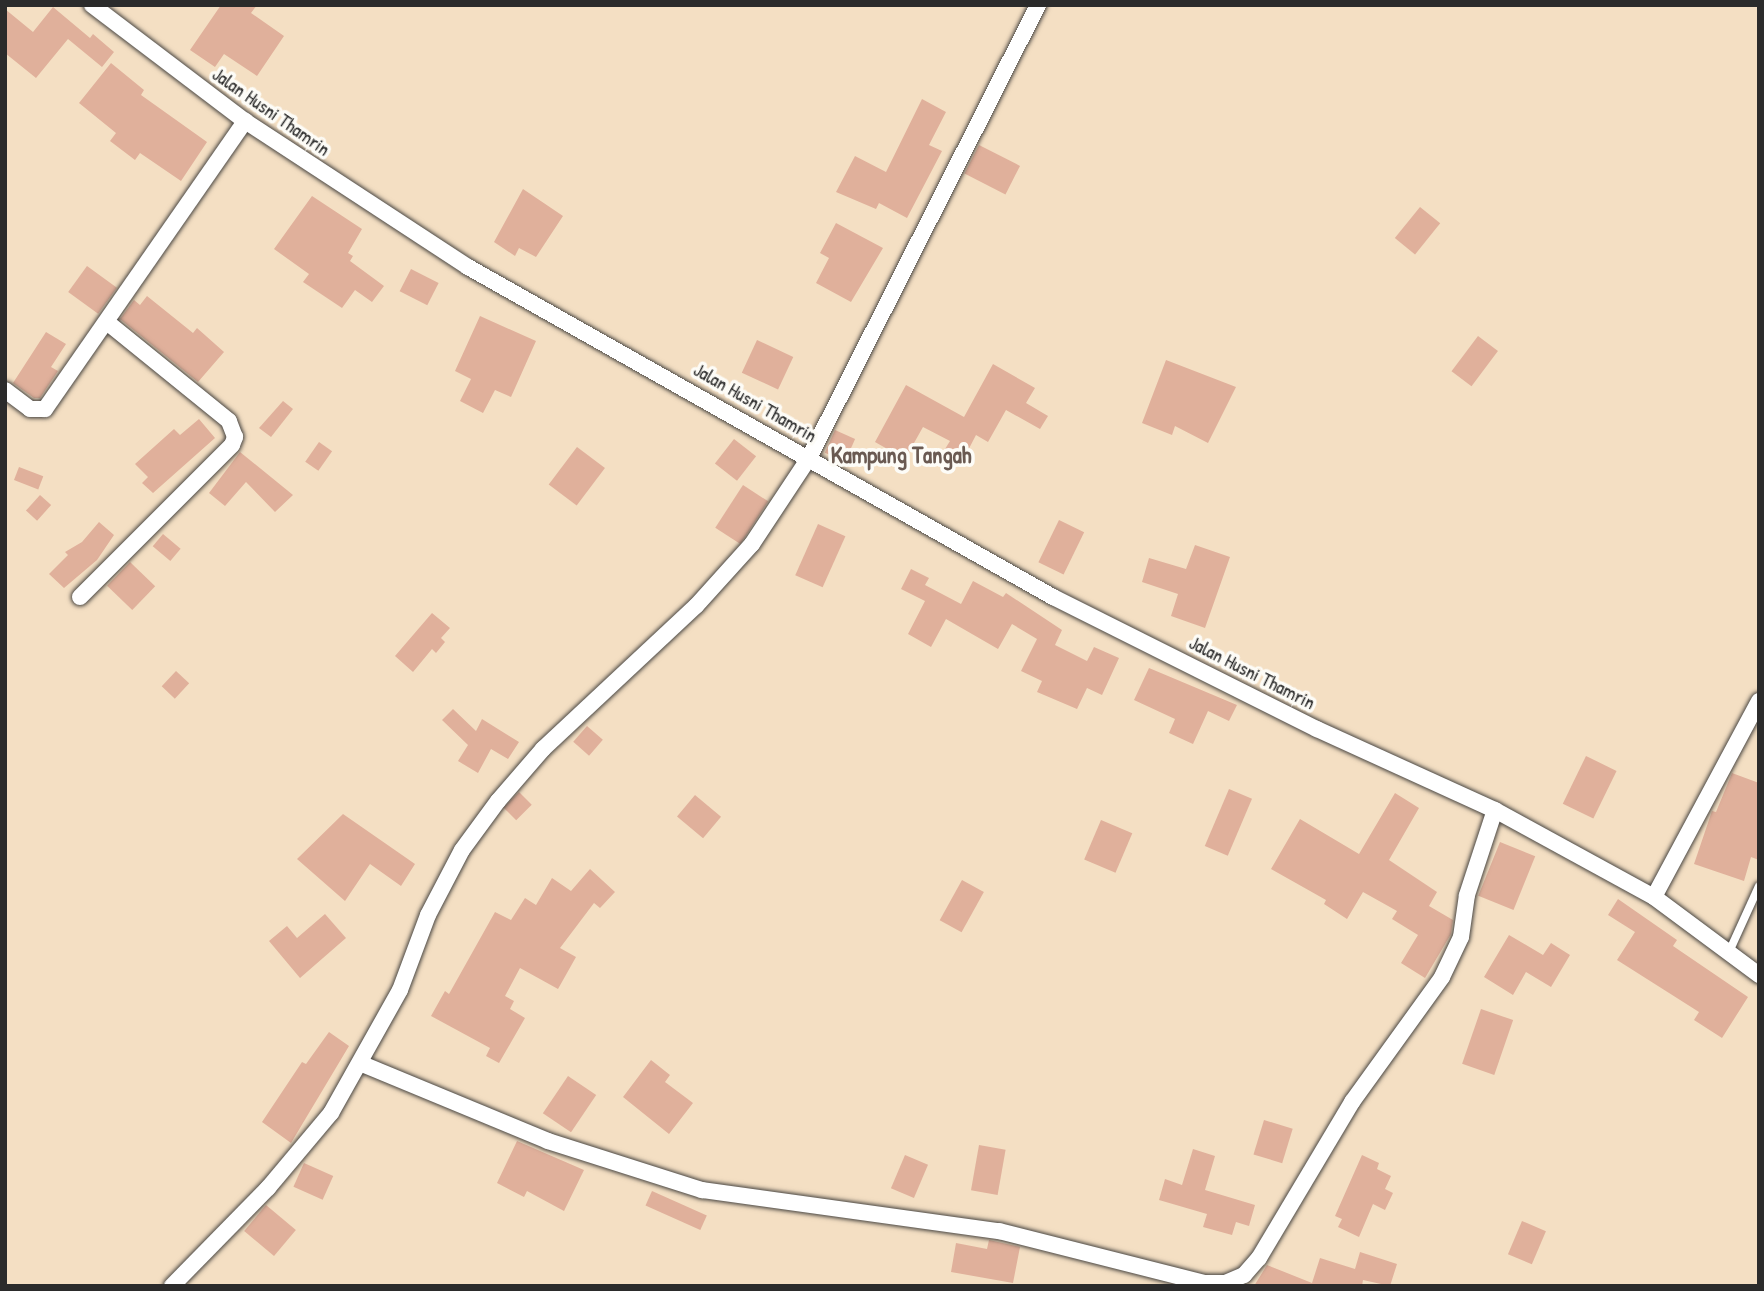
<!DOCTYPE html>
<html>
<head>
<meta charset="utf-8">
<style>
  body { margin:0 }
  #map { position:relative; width:1764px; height:1291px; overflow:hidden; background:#f4dfc3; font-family:"Patrick Hand",sans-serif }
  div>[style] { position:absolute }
  .building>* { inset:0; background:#e0b09b; transform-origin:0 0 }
  .roads { filter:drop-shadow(0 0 2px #494642) drop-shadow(0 0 2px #494642) }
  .service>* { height:8px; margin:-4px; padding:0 4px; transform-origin:4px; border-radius:4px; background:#fff }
  .minor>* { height:16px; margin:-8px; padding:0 8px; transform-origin:8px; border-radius:8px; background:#fff }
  span { translate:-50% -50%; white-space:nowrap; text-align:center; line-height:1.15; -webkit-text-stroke:7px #fdfcf7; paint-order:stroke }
  .street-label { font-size:19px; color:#2b2b2b }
  .quarter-label { font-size:23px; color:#6a5a52; font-weight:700 }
  .frame { position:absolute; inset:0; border:7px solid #2b2b2b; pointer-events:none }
</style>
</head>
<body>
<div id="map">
  <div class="building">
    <i style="clip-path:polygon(221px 5px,257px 5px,251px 13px,284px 36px,257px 76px,224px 54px,215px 67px,190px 50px)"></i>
    <i style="clip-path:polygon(53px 7px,90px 38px,93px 34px,114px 52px,102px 67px,68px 39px,36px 78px,5px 53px,5px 9px,33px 32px)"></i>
    <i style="clip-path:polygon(111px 63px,144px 90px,141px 95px,207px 142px,181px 181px,140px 153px,135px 160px,110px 141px,116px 133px,79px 103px)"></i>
    <i style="clip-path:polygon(922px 99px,946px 112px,929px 145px,942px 151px,907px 218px,879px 203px,876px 209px,836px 192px,855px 156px,886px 172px)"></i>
    <i style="left:979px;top:145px;width:46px;height:32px;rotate:27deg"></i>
    <i style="clip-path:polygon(523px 189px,563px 216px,536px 257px,519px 248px,515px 256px,494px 242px)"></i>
    <i style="clip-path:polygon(312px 196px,362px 229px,348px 253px,353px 256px,350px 261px,384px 286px,372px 302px,355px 290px,342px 308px,303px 282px,309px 274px,274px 249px)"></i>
    <i style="left:1420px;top:207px;width:26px;height:40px;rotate:39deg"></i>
    <i style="clip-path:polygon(836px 223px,883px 248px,851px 302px,816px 283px,829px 258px,820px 253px)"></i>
    <i style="left:87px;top:266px;width:37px;height:32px;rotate:36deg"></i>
    <i style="left:411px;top:269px;width:31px;height:25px;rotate:27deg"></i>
    <i style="clip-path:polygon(147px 296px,193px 333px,197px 328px,224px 352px,198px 382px,120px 319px,134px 300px,140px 305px)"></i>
    <i style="clip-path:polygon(480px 316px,536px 341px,511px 397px,495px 390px,483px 413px,460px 401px,471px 379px,455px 371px)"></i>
    <i style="clip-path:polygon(46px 332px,66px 344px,51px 367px,58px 371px,40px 398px,34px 398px,13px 383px)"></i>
    <i style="left:1478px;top:336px;width:25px;height:44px;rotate:37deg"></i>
    <i style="left:757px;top:340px;width:40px;height:36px;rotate:25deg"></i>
    <i style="clip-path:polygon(1166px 360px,1236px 387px,1208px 443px,1175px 426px,1172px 435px,1142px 423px)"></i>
    <i style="clip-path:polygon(993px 364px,1035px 388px,1026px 403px,1048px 416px,1040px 429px,1006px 410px,988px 442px,976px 435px,963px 460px,945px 449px,950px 441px,923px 427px,905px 459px,875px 442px,906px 385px,964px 417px)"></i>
    <i style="clip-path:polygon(283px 401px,293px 409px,271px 437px,259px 428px)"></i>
    <i style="clip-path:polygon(199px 419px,215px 438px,153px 493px,142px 483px,148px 477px,135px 464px,174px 429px,180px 435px)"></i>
    <i style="left:835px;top:430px;width:22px;height:25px;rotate:24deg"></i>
    <i style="left:734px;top:439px;width:28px;height:31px;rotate:38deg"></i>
    <i style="left:319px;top:442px;width:16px;height:24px;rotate:35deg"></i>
    <i style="left:577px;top:447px;width:35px;height:47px;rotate:37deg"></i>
    <i style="clip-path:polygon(240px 452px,293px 495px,275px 512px,246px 482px,225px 506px,209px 493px)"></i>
    <i style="left:19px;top:467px;width:26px;height:14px;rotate:21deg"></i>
    <i style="left:743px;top:485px;width:30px;height:51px;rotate:33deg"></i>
    <i style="left:40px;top:495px;width:15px;height:21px;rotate:42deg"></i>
    <i style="left:1059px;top:520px;width:28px;height:47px;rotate:26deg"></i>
    <i style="clip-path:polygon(99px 522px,114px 535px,97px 560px,64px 588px,49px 574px,68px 555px,65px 552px,82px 542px)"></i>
    <i style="left:818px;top:524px;width:30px;height:56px;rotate:24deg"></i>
    <i style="left:163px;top:534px;width:23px;height:16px;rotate:40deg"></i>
    <i style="clip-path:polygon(1195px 545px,1230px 557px,1205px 628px,1171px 616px,1178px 594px,1142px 582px,1149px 558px,1186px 569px)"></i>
    <i style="left:130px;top:562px;width:35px;height:33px;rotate:44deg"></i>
    <i style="clip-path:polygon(911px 569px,929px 578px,925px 585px,961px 604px,973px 581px,1003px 597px,1006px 593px,1062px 630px,1055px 645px,1087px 661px,1094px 647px,1119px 658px,1102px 695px,1087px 688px,1077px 709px,1037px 692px,1042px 681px,1021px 671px,1037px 639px,1012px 624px,998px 649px,946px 619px,931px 647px,908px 634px,925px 601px,901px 589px)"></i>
    <i style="clip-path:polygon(432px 613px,450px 628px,441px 638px,445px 642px,436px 653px,432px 649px,413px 672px,395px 656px)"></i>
    <i style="clip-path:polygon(1149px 668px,1237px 705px,1229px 721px,1208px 711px,1193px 744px,1169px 733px,1175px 719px,1134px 700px)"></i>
    <i style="left:176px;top:671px;width:18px;height:21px;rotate:43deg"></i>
    <i style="clip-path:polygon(453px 709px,476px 731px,482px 719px,519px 742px,508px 759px,491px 749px,478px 773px,458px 761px,468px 745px,442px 720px)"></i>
    <i style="left:587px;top:726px;width:21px;height:21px;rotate:41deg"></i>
    <i style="left:1586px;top:756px;width:34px;height:53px;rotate:26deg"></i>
    <i style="clip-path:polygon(1732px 773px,1759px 783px,1759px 860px,1751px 857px,1744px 881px,1694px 864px,1712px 811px,1716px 812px)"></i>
    <i style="left:1229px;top:789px;width:25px;height:62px;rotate:23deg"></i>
    <i style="left:519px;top:792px;width:18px;height:22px;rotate:45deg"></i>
    <i style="clip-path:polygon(1395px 793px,1419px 808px,1389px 860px,1437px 892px,1429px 906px,1453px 920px,1451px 934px,1425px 978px,1401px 963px,1418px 935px,1392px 919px,1397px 911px,1363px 892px,1347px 919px,1324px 904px,1326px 900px,1271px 869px,1300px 819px,1359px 854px)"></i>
    <i style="left:695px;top:795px;width:34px;height:28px;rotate:40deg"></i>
    <i style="clip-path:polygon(343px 814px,415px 864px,401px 886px,370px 864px,345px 901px,297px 859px)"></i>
    <i style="left:1101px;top:820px;width:34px;height:43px;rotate:23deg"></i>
    <i style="left:1500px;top:842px;width:38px;height:58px;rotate:22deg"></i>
    <i style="clip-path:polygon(590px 869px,615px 892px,600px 908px,594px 903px,560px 948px,576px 957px,558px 989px,520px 968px,505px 996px,514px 1001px,510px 1009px,525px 1018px,499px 1063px,486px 1056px,490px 1048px,431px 1016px,445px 991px,449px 994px,495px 912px,511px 920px,525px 898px,536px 905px,552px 878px,571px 891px)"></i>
    <i style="left:962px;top:880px;width:25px;height:46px;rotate:29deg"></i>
    <i style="clip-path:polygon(1618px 899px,1677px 940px,1673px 946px,1748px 997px,1722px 1038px,1694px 1020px,1699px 1012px,1617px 960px,1635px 932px,1608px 915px)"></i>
    <i style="clip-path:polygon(325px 914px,346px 938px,300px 978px,269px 941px,287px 926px,297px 938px)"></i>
    <i style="clip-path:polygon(1509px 935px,1543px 955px,1551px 943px,1570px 955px,1551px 987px,1526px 972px,1513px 995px,1484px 977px)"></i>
    <i style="left:1481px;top:1009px;width:34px;height:58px;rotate:19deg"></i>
    <i style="clip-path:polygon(329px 1032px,349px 1046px,291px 1143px,262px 1122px,302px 1062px,306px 1064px)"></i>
    <i style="clip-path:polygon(651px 1060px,670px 1075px,665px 1082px,693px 1103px,669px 1134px,623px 1097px)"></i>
    <i style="left:568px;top:1076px;width:34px;height:45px;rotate:34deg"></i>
    <i style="left:1264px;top:1120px;width:30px;height:36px;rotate:17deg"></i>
    <i style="clip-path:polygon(517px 1141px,584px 1170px,564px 1211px,527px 1191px,524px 1197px,497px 1183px)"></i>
    <i style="left:979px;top:1145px;width:27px;height:46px;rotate:10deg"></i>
    <i style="clip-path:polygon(1193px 1149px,1215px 1156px,1205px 1190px,1255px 1205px,1249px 1226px,1236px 1222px,1232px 1235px,1203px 1227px,1207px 1214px,1159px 1200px,1165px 1179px,1182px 1185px)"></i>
    <i style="left:905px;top:1155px;width:25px;height:36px;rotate:23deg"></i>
    <i style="clip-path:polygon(1362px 1155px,1379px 1163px,1377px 1169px,1391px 1176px,1385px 1189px,1393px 1193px,1385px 1210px,1373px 1204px,1359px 1237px,1338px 1227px,1342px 1219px,1335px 1216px)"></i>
    <i style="left:304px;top:1163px;width:32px;height:26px;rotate:24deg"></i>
    <i style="left:652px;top:1191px;width:60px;height:16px;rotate:24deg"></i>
    <i style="left:266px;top:1205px;width:39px;height:34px;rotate:40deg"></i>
    <i style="left:1522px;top:1221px;width:26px;height:36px;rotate:23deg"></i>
    <i style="clip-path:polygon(989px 1240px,1020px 1247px,1013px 1283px,951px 1272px,956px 1243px,987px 1249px)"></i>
    <i style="clip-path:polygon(1360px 1252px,1397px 1264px,1390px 1286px,1363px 1280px,1362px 1286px,1254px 1286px,1267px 1265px,1312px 1283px,1320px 1258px,1355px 1269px)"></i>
  </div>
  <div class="roads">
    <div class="service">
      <i style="left:1729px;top:952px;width:72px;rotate:-65.6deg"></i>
    </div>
    <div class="minor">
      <i style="left:92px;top:5px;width:192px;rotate:37.2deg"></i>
      <i style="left:245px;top:121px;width:267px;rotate:33.2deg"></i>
      <i style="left:468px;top:267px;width:672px;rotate:29.43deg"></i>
      <i style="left:1053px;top:597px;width:295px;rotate:26.6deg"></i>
      <i style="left:1317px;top:729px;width:196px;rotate:24.5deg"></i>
      <i style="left:1495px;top:810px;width:181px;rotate:28.7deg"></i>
      <i style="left:5px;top:390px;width:31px;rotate:37deg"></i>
      <i style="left:30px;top:409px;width:15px"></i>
      <i style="left:45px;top:409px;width:351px;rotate:-55.2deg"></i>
      <i style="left:80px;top:597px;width:215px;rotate:-45deg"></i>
      <i style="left:232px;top:445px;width:9px;rotate:-69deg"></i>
      <i style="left:235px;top:437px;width:17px;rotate:-111deg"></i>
      <i style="left:229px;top:421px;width:156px;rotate:-141deg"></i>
      <i style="left:1759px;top:701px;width:222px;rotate:118.2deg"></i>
      <i style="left:1654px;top:897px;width:131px;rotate:36.6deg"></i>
      <i style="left:362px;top:1064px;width:201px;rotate:22.5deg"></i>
      <i style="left:548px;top:1141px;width:162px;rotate:17.7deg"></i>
      <i style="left:702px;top:1190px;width:300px;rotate:7.9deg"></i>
      <i style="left:999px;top:1231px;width:211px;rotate:14.2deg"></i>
      <i style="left:1204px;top:1283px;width:21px"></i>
      <i style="left:1225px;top:1283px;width:21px;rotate:-23deg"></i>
      <i style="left:1244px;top:1275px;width:23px;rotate:-49deg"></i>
      <i style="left:1259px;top:1258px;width:182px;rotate:-59.2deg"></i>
      <i style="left:1352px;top:1102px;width:154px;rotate:-54.2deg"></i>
      <i style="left:1442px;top:977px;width:44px;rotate:-64.6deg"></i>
      <i style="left:1461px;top:937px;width:42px;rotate:-81.9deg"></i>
      <i style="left:1467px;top:895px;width:89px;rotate:-71.8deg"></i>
      <i style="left:172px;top:1286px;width:137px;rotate:-45.6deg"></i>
      <i style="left:268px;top:1188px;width:98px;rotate:-50deg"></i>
      <i style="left:331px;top:1113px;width:141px;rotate:-60.7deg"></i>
      <i style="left:400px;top:990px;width:80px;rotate:-69.5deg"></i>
      <i style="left:428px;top:915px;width:73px;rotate:-62.4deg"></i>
      <i style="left:462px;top:850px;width:61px;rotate:-53.7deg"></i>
      <i style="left:498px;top:801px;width:69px;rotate:-49.1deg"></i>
      <i style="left:543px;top:749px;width:209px;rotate:-43.1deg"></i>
      <i style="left:696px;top:606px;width:84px;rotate:-47.9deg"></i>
      <i style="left:752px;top:544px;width:103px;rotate:-56.5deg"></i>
      <i style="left:809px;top:458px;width:508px;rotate:-63.18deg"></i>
    </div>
  </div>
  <div class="street-label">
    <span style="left:271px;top:112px;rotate:35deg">Jalan Husni Thamrin</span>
    <span style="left:755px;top:403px;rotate:30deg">Jalan Husni Thamrin</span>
    <span style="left:1252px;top:673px;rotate:27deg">Jalan Husni Thamrin</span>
  </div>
  <div class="quarter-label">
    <span style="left:901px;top:455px">Kampung Tangah</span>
  </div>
  <div class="frame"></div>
</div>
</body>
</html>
